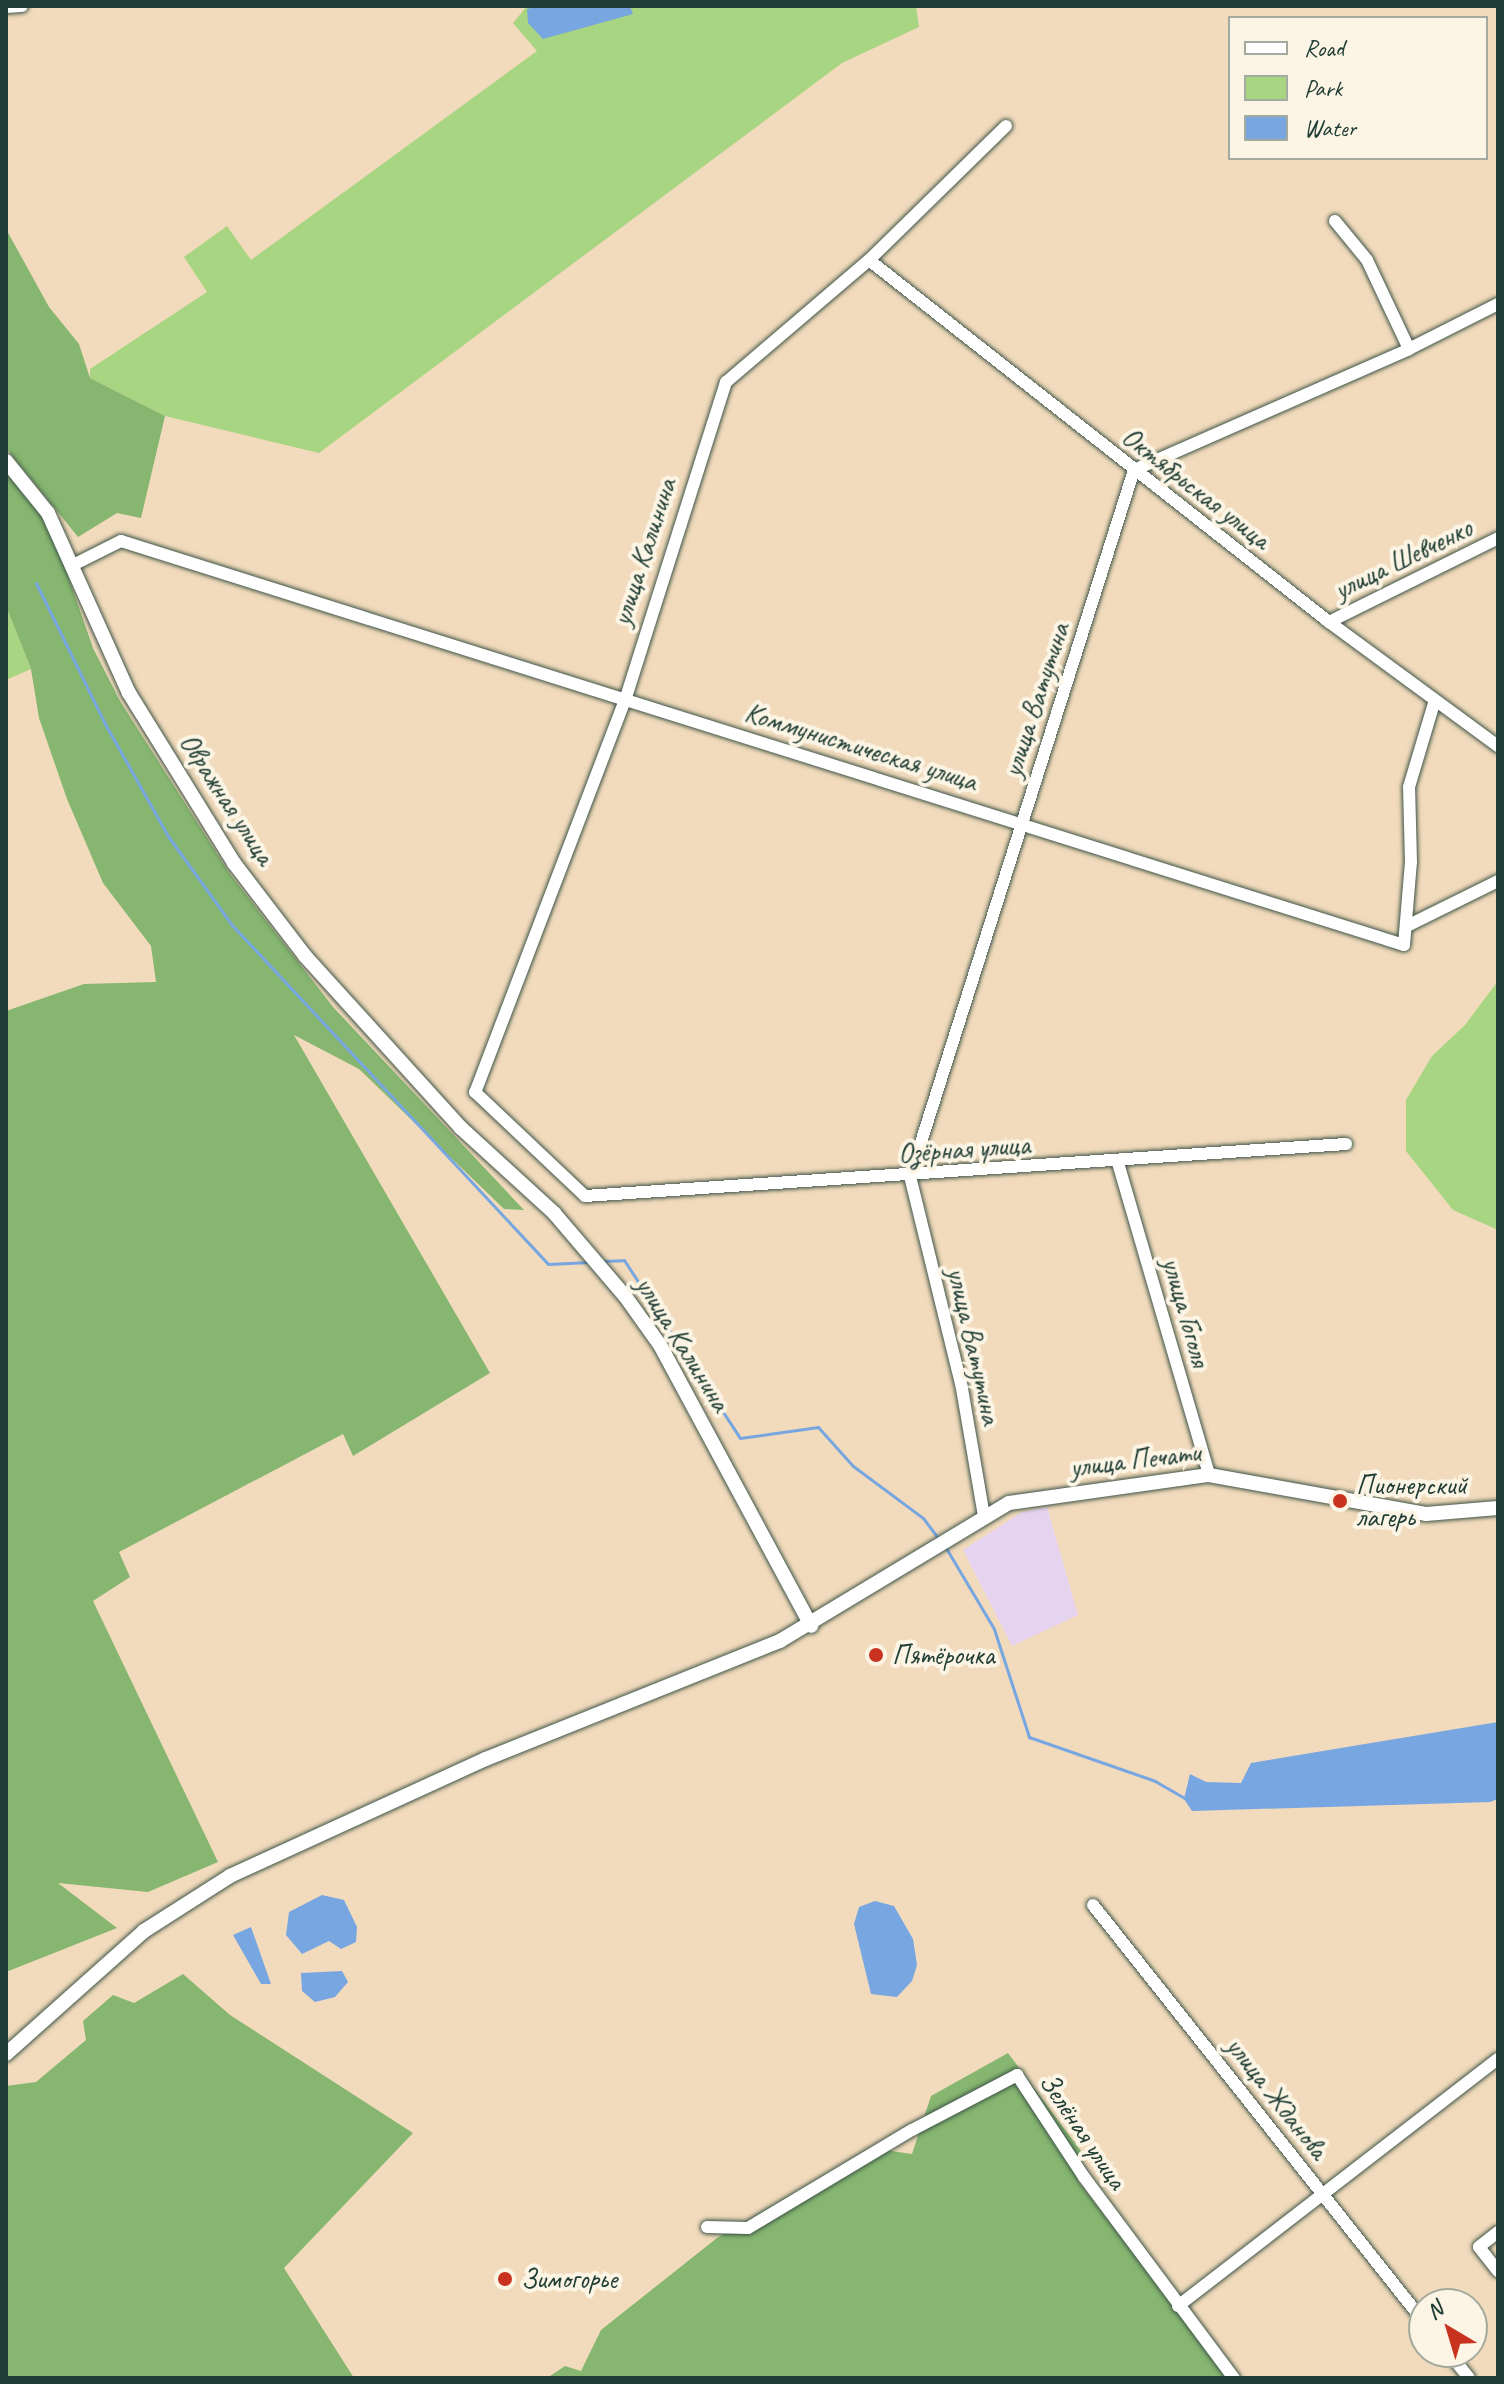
<!DOCTYPE html>
<html>
<head>
<meta charset="utf-8">
<style>
  body { margin:0 }
  #map { position:relative; width:1504px; height:2384px; overflow:hidden; background:#f2dbbc; font-family:Caveat,sans-serif }
  div>[style] { position:absolute }
  .built>* { inset:0; background:#e6d3f0 }
  .green>* { inset:0; background:#a8d582 }
  .forest>* { inset:0; background:#86b670 }
  .water>* { inset:0; background:#77a6e1 }
  .stream>* { height:3px; margin:-1.5px; padding:0 1.5px; transform-origin:1.5px; border-radius:1.5px; background:#77a6e1 }
  .roads { filter:drop-shadow(0 0 2px #3f5548) drop-shadow(0 0 2px #3f5548) }
  .minor>* { height:12px; margin:-6px; padding:0 6px; transform-origin:6px; border-radius:6px; background:#fff }
  .tertiary>* { height:14px; margin:-7px; padding:0 7px; transform-origin:7px; border-radius:7px; background:#fff }
  .dots>* { width:22px; height:22px; translate:-50% -50%; box-sizing:border-box; border:4px solid #fcf5e5; border-radius:50% }
  span { translate:-50% -50%; white-space:nowrap; text-align:center; line-height:1.15; -webkit-text-stroke:8px #fcf5e5; paint-order:stroke }
  .street-label { font-size:28px; color:#1f3d34 }
  .poi-label { font-size:28px; color:#1f3d34 }
  .left { translate:0 -50%; text-align:left }
  .frame { position:absolute; inset:0; border:8px solid #1f3d34; pointer-events:none }
  .legend { position:absolute; left:1228px; top:16px; width:260px; height:144px; box-sizing:border-box; background:#fcf5e5; border:2px solid #a4ab9e; margin:0; padding:10px 14px; list-style:none; font-size:24px; color:#1f3d34 }
  .legend li { display:flex; align-items:center; gap:16px; height:40px }
  .legend b { width:40px; border:2px solid #a4ab9e }
  .north { position:absolute; left:1408px; top:2288px; width:80px; height:80px; box-sizing:border-box; background:#fcf5e5; border:2px solid #a4ab9e; border-radius:50%; rotate:322deg; font-size:22px; font-weight:700; line-height:32px; text-align:center; color:#1f3d34 }
  .north::after { content:''; display:block; margin:auto; width:28px; height:36px; background:#c8321e; clip-path:polygon(50% 0,100% 100%,50% 72%,0 100%) }
</style>
</head>
<body>
<div id="map">
  <div class="built">
    <i style="clip-path:polygon(1047px 1507px,1078px 1615px,1012px 1646px,963px 1550px,1022px 1512px)"></i>
  </div>
  <div class="green">
    <i style="clip-path:polygon(527px 6px,916px 6px,919px 27px,842px 63px,319px 453px,165px 416px,90px 378px,90px 369px,207px 292px,184px 257px,227px 226px,251px 260px,537px 51px,513px 23px)"></i>
    <i style="clip-path:polygon(6px 606px,31px 669px,6px 680px)"></i>
    <i style="clip-path:polygon(1498px 981px,1498px 1230px,1453px 1210px,1406px 1151px,1406px 1100px,1432px 1056px,1465px 1025px)"></i>
  </div>
  <div class="forest">
    <i style="clip-path:polygon(6px 229px,49px 307px,79px 344px,90px 378px,165px 416px,141px 518px,117px 513px,78px 537px,6px 448px)"></i>
    <i style="clip-path:polygon(6px 472px,45px 510px,93px 648px,120px 701px,230px 874px,333px 1007px,524px 1210px,504px 1209px,359px 1069px,294px 1035px,490px 1373px,353px 1456px,343px 1434px,119px 1552px,130px 1577px,93px 1601px,218px 1862px,148px 1892px,58px 1883px,117px 1928px,6px 1972px,6px 1011px,84px 984px,156px 982px,151px 946px,103px 883px,67px 799px,39px 718px,31px 669px,6px 606px)"></i>
    <i style="clip-path:polygon(183px 1974px,230px 2015px,413px 2133px,284px 2268px,354px 2378px,6px 2378px,6px 2086px,36px 2082px,86px 2040px,83px 2021px,113px 1995px,134px 2003px)"></i>
    <i style="clip-path:polygon(1008px 2053px,1081px 2151px,1078px 2181px,1229px 2378px,547px 2378px,565px 2366px,581px 2371px,601px 2330px,717px 2238px,871px 2148px,912px 2154px,931px 2096px)"></i>
  </div>
  <div class="water">
    <i style="clip-path:polygon(539px 6px,630px 6px,633px 14px,543px 39px,528px 23px,527px 9px)"></i>
    <i style="clip-path:polygon(1498px 1722px,1498px 1799px,1490px 1802px,1192px 1811px,1184px 1799px,1190px 1774px,1206px 1782px,1241px 1783px,1251px 1763px)"></i>
    <i style="clip-path:polygon(322px 1895px,344px 1900px,357px 1927px,356px 1942px,341px 1949px,329px 1941px,302px 1954px,286px 1935px,289px 1912px)"></i>
    <i style="clip-path:polygon(875px 1901px,894px 1906px,913px 1939px,917px 1965px,912px 1981px,897px 1997px,871px 1994px,854px 1924px,859px 1907px)"></i>
    <i style="clip-path:polygon(251px 1927px,271px 1984px,261px 1984px,233px 1935px)"></i>
    <i style="clip-path:polygon(342px 1971px,348px 1982px,335px 1997px,315px 2002px,302px 1991px,301px 1973px)"></i>
  </div>
  <div class="stream">
    <i style="left:36px;top:583px;width:155px;rotate:63.9deg"></i>
    <i style="left:104px;top:722px;width:131px;rotate:60.7deg"></i>
    <i style="left:168px;top:836px;width:110px;rotate:54.3deg"></i>
    <i style="left:232px;top:925px;width:463px;rotate:47deg"></i>
    <i style="left:548px;top:1264px;width:42px;rotate:-2.7deg"></i>
    <i style="left:601px;top:1261px;width:23px;rotate:-2deg"></i>
    <i style="left:624px;top:1260px;width:212px;rotate:56.9deg"></i>
    <i style="left:740px;top:1438px;width:79px;rotate:-8deg"></i>
    <i style="left:818px;top:1427px;width:52px;rotate:48.1deg"></i>
    <i style="left:853px;top:1466px;width:87px;rotate:36.6deg"></i>
    <i style="left:923px;top:1518px;width:26px;rotate:53deg"></i>
    <i style="left:946px;top:1548px;width:94px;rotate:59.3deg"></i>
    <i style="left:994px;top:1629px;width:114px;rotate:72deg"></i>
    <i style="left:1029px;top:1737px;width:133px;rotate:19.2deg"></i>
    <i style="left:1155px;top:1781px;width:34px;rotate:30deg"></i>
  </div>
  <div class="roads">
    <div class="minor">
      <i style="left:6px;top:7px;width:16px;rotate:-4deg"></i>
      <i style="left:1006px;top:126px;width:192px;rotate:135.6deg"></i>
      <i style="left:869px;top:260px;width:188px;rotate:139.5deg"></i>
      <i style="left:726px;top:382px;width:334px;rotate:107.6deg"></i>
      <i style="left:625px;top:700px;width:420px;rotate:110.9deg"></i>
      <i style="left:475px;top:1092px;width:151px;rotate:43.4deg"></i>
      <i style="left:585px;top:1196px;width:763px;rotate:-3.91deg"></i>
      <i style="left:1335px;top:221px;width:50px;rotate:50.6deg"></i>
      <i style="left:1367px;top:260px;width:98px;rotate:64.7deg"></i>
      <i style="left:869px;top:260px;width:585px;rotate:38.2deg"></i>
      <i style="left:1329px;top:622px;width:210px;rotate:36.3deg"></i>
      <i style="left:71px;top:566px;width:56px;rotate:-26.6deg"></i>
      <i style="left:121px;top:541px;width:1345px;rotate:17.48deg"></i>
      <i style="left:1404px;top:945px;width:83px;rotate:-85.2deg"></i>
      <i style="left:1411px;top:862px;width:75px;rotate:-91.5deg"></i>
      <i style="left:1409px;top:787px;width:88px;rotate:-73.4deg"></i>
      <i style="left:1329px;top:622px;width:189px;rotate:-26.4deg"></i>
      <i style="left:1407px;top:926px;width:102px;rotate:-26.3deg"></i>
      <i style="left:1118px;top:1163px;width:325px;rotate:73.7deg"></i>
      <i style="left:984px;top:1516px;width:130px;rotate:-99.8deg"></i>
      <i style="left:962px;top:1388px;width:217px;rotate:-103.8deg"></i>
      <i style="left:910px;top:1177px;width:742px;rotate:-72.42deg"></i>
      <i style="left:1134px;top:470px;width:300px;rotate:-23.7deg"></i>
      <i style="left:1409px;top:349px;width:100px;rotate:-26.8deg"></i>
      <i style="left:1093px;top:1905px;width:532px;rotate:51.56deg"></i>
      <i style="left:707px;top:2227px;width:41px;rotate:1.4deg"></i>
      <i style="left:748px;top:2228px;width:191px;rotate:-30.9deg"></i>
      <i style="left:912px;top:2130px;width:119px;rotate:-27.6deg"></i>
      <i style="left:1017px;top:2075px;width:122px;rotate:56.7deg"></i>
      <i style="left:1084px;top:2177px;width:251px;rotate:53.3deg"></i>
      <i style="left:1498px;top:2232px;width:24px;rotate:142deg"></i>
      <i style="left:1479px;top:2247px;width:31px;rotate:52deg"></i>
      <i style="left:1178px;top:2306px;width:404px;rotate:-37.7deg"></i>
      <i style="left:1448px;top:2352px;width:33px;rotate:51deg"></i>
    </div>
    <div class="tertiary">
      <i style="left:6px;top:461px;width:67px;rotate:51.1deg"></i>
      <i style="left:48px;top:513px;width:197px;rotate:65.8deg"></i>
      <i style="left:129px;top:693px;width:200px;rotate:58.3deg"></i>
      <i style="left:234px;top:863px;width:117px;rotate:52.6deg"></i>
      <i style="left:305px;top:956px;width:232px;rotate:47.8deg"></i>
      <i style="left:461px;top:1128px;width:126px;rotate:42.4deg"></i>
      <i style="left:554px;top:1213px;width:109px;rotate:49.5deg"></i>
      <i style="left:625px;top:1296px;width:60px;rotate:54.5deg"></i>
      <i style="left:660px;top:1345px;width:319px;rotate:61.7deg"></i>
      <i style="left:6px;top:2054px;width:185px;rotate:-41.7deg"></i>
      <i style="left:144px;top:1931px;width:102px;rotate:-32.6deg"></i>
      <i style="left:230px;top:1876px;width:281px;rotate:-24.6deg"></i>
      <i style="left:486px;top:1759px;width:317px;rotate:-21.9deg"></i>
      <i style="left:780px;top:1641px;width:267px;rotate:-31.1deg"></i>
      <i style="left:1009px;top:1503px;width:202px;rotate:-8deg"></i>
      <i style="left:1209px;top:1475px;width:220px;rotate:10.2deg"></i>
      <i style="left:1426px;top:1514px;width:72px;rotate:-4.8deg"></i>
    </div>
  </div>
  <div class="dots">
    <i style="left:1340px;top:1501px;background:#c8321e"></i>
    <i style="left:876px;top:1655px;background:#c8321e"></i>
    <i style="left:505px;top:2279px;background:#c8321e"></i>
  </div>
  <div class="street-label">
    <span style="left:1196px;top:488px;rotate:38deg">Октябрьская улица</span>
    <span style="left:644px;top:552px;rotate:-72deg">улица Калинина</span>
    <span style="left:1403px;top:559px;rotate:-26deg">улица Шевченко</span>
    <span style="left:1036px;top:700px;rotate:-72deg">улица Ватутина</span>
    <span style="left:861px;top:747px;rotate:17deg">Коммунистическая улица</span>
    <span style="left:227px;top:799px;rotate:57deg">Овражная улица</span>
    <span style="left:964px;top:1149px;rotate:-4deg">Озёрная улица</span>
    <span style="left:1186px;top:1312px;rotate:74deg">улица Гоголя</span>
    <span style="left:683px;top:1344px;rotate:58deg">улица Калинина</span>
    <span style="left:974px;top:1346px;rotate:77deg">улица Ватутина</span>
    <span style="left:1135px;top:1460px;rotate:-7deg">улица Печати</span>
    <span style="left:1277px;top:2098px;rotate:52deg">улица Жданова</span>
    <span style="left:1083px;top:2131px;rotate:56deg">Зелёная улица</span>
  </div>
  <div class="poi-label">
    <span class="left" style="left:1356px;top:1501px">Пионерский<br>лагерь</span>
    <span class="left" style="left:892px;top:1655px">Пятёрочка</span>
    <span class="left" style="left:521px;top:2279px">Зимогорье</span>
  </div>
  <div class="frame"></div>
  <ul class="legend">
  <li><b style="height:10px;background:#fff"></b>Road</li>
  <li><b style="height:22px;background:#a8d582"></b>Park</li>
  <li><b style="height:22px;background:#77a6e1"></b>Water</li>
  </ul>
  <div class="north">N</div>
</div>
</body>
</html>
